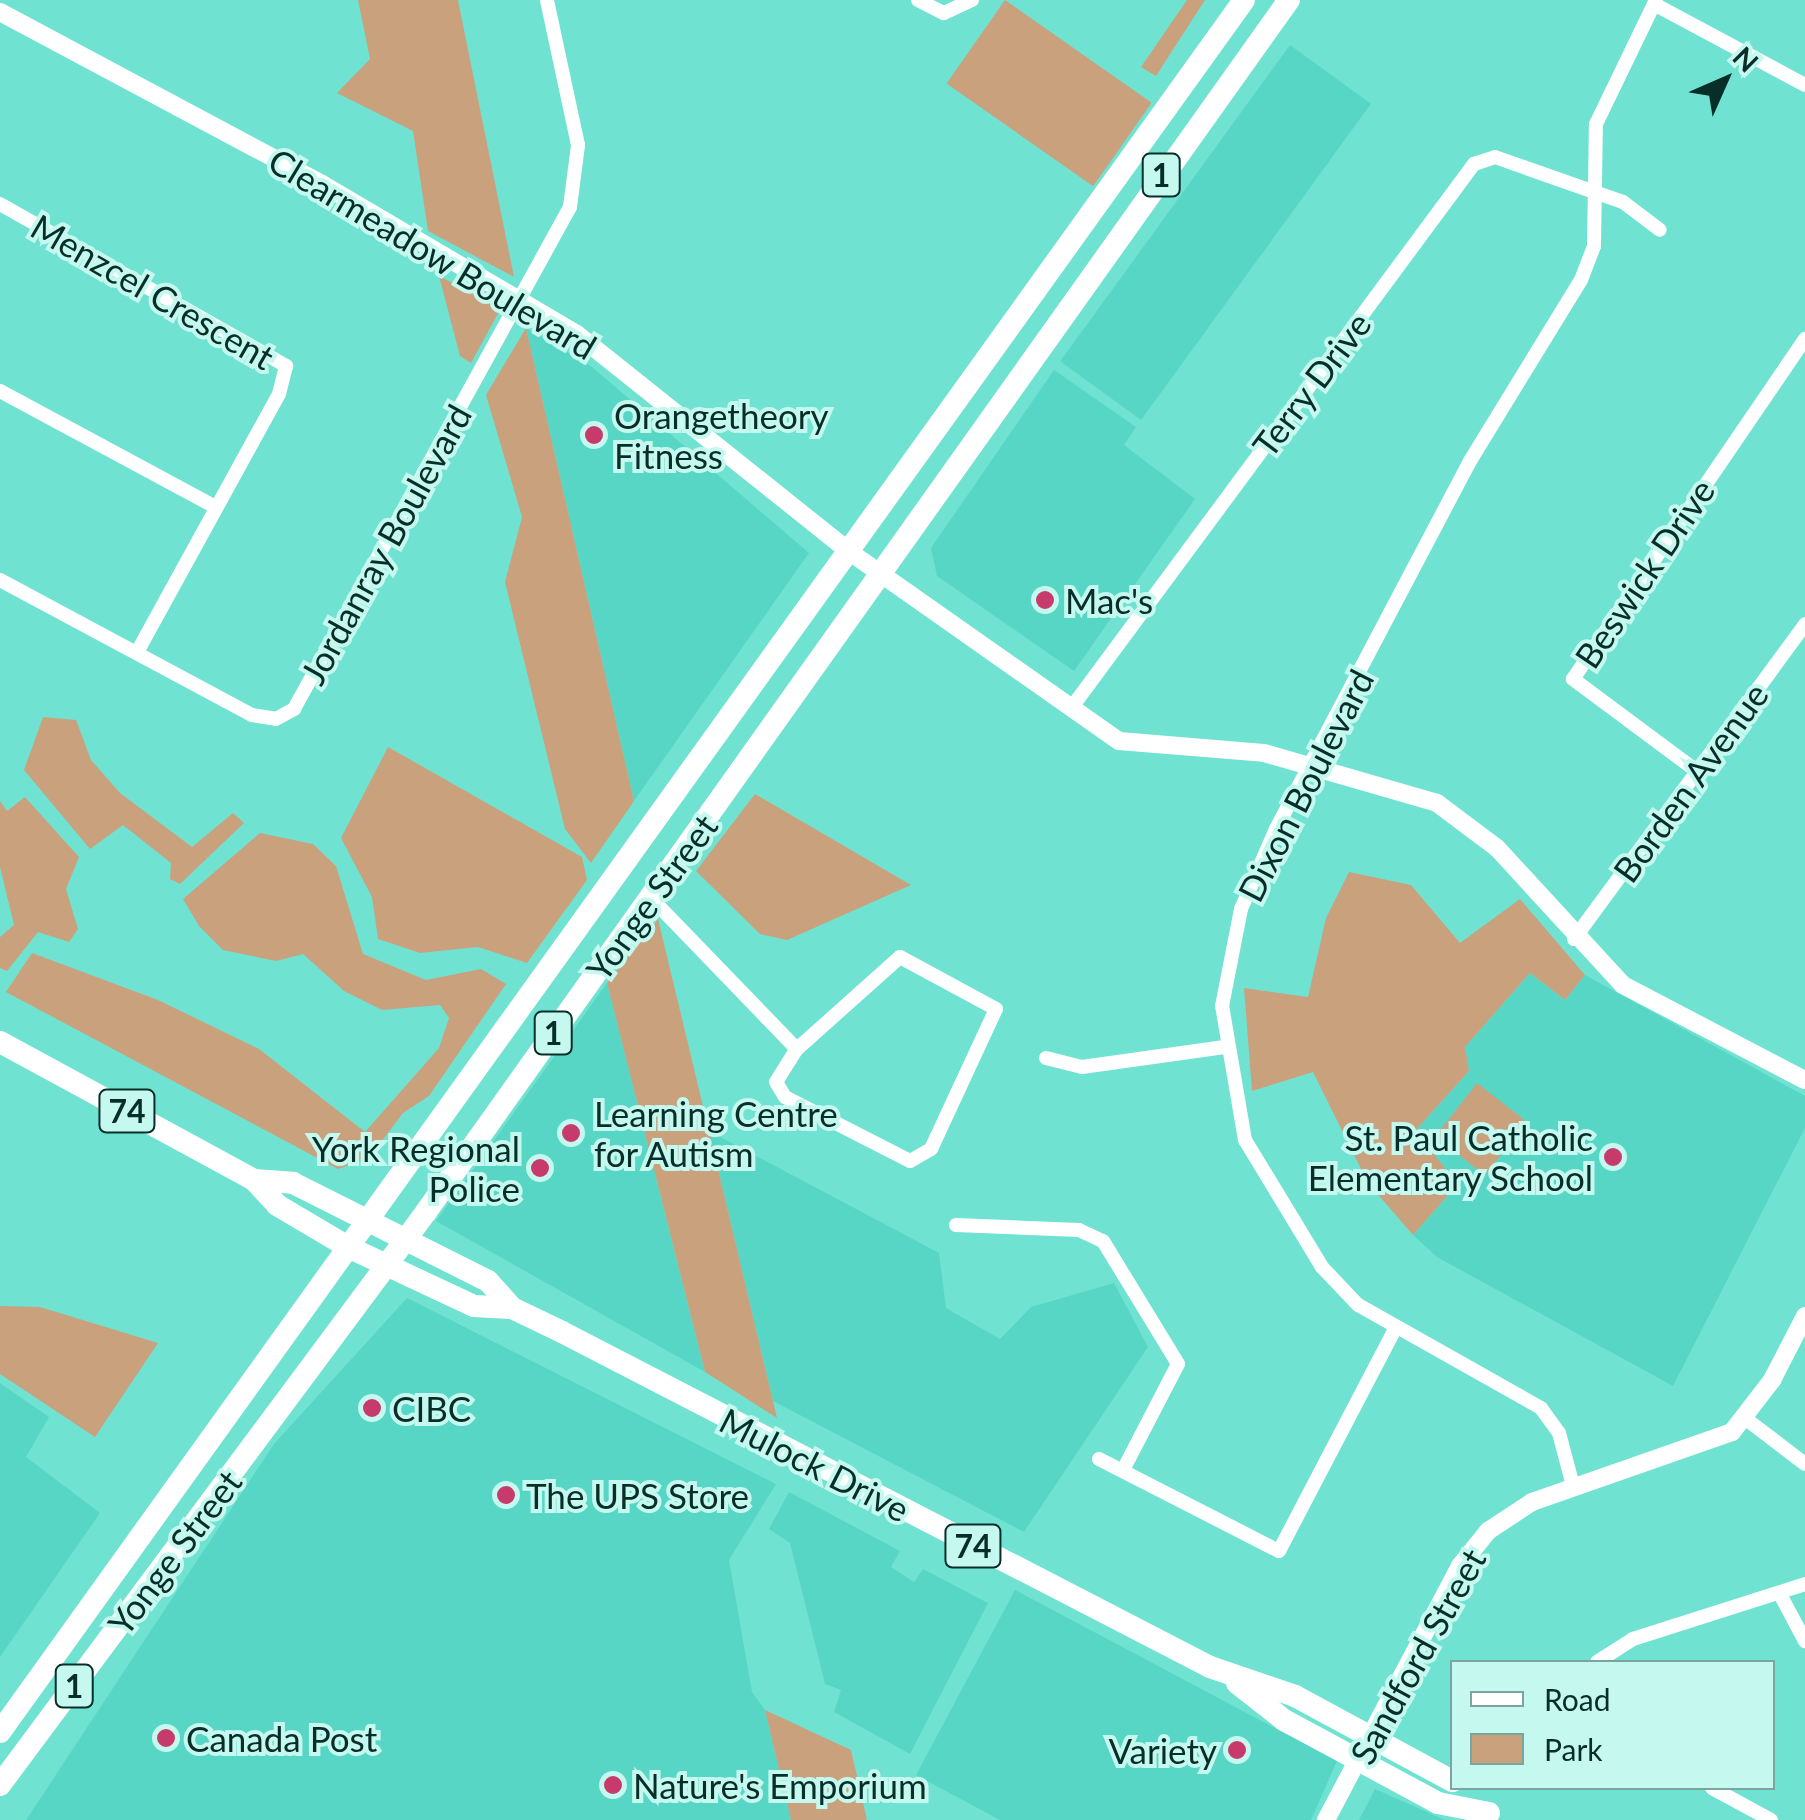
<!DOCTYPE html>
<html>
<head>
<meta charset="utf-8">
<style>
  body { margin:0 }
  #map { position:relative; width:1805px; height:1820px; overflow:hidden; background:#70e2d2; font-family:Lato,sans-serif }
  div>[style] { position:absolute }
  .built>* { inset:0; background:#58d6c5; transform-origin:0 0 }
  .green>* { inset:0; background:#caa17d; transform-origin:0 0 }
  .minor>* { height:14px; margin:-7px; padding:0 7px; transform-origin:7px; border-radius:7px; background:#fff }
  .tertiary>* { height:18px; margin:-9px; padding:0 9px; transform-origin:9px; border-radius:9px; background:#fff }
  .primary>* { height:22px; margin:-11px; padding:0 11px; transform-origin:11px; border-radius:11px; background:#fff }
  .dots>* { width:28px; height:28px; translate:-50% -50%; box-sizing:border-box; border:5px solid #c5f8ef; border-radius:50% }
  span { translate:-50% -50%; white-space:nowrap; text-align:center; line-height:1.15; -webkit-text-stroke:8px #c5f8ef; paint-order:stroke }
  .shield-label span { padding:2px 8px; background:#c5f8ef; border:2px solid; border-radius:8px; -webkit-text-stroke-width:0 }
  .shield-label { font-size:32px; color:#082e2a; font-weight:700 }
  .street-label { font-size:35px; color:#082e2a }
  .poi-label { font-size:35px; color:#082e2a }
  .left { translate:0 -50%; text-align:left }
  .right { translate:-100% -50%; text-align:right }
  .legend { position:absolute; left:1450px; top:1660px; width:325px; height:130px; box-sizing:border-box; background:#c5f8ef; border:2px solid #79a7a0; margin:0; padding:12px 18px; list-style:none; font-size:30px; color:#082e2a }
  .legend li { display:flex; align-items:center; gap:20px; height:50px }
  .legend b { width:50px; border:2px solid #79a7a0 }
  .north { position:absolute; left:1675px; top:30px; width:100px; height:100px; -webkit-text-stroke:8px #c5f8ef; paint-order:stroke; rotate:45deg; font-size:28px; font-weight:700; line-height:40px; text-align:center; color:#082e2a }
  .north::after { content:''; display:block; margin:auto; width:35px; height:45px; background:#082e2a; clip-path:polygon(50% 0,100% 100%,50% 72%,0 100%) }
</style>
</head>
<body>
<div id="map">
  <div class="built">
    <i style="left:1290px;top:45px;width:100px;height:391px;rotate:36deg"></i>
    <i style="clip-path:polygon(526px 328px,592px 367px,809px 553px,634px 801px)"></i>
    <i style="clip-path:polygon(1054px 370px,1136px 427px,1124px 445px,1195px 499px,1074px 671px,937px 576px,931px 548px)"></i>
    <i style="clip-path:polygon(1530px 973px,1565px 1000px,1585px 975px,1805px 1096px,1805px 1128px,1673px 1386px,1437px 1257px,1413px 1235px,1458px 1184px,1415px 1131px,1469px 1071px,1465px 1047px)"></i>
    <i style="clip-path:polygon(607px 983px,705px 1372px,436px 1221px)"></i>
    <i style="clip-path:polygon(709px 1131px,939px 1253px,946px 1308px,1000px 1339px,1031px 1307px,1114px 1283px,1148px 1347px,1024px 1532px,773px 1401px)"></i>
    <i style="clip-path:polygon(407px 1298px,776px 1484px,729px 1560px,752px 1692px,765px 1710px,791px 1820px,26px 1820px,274px 1444px)"></i>
    <i style="clip-path:polygon(0 1383px,49px 1417px,26px 1457px,100px 1513px,0 1657px)"></i>
    <i style="clip-path:polygon(789px 1492px,900px 1551px,891px 1567px,914px 1582px,923px 1569px,988px 1603px,910px 1754px,834px 1712px,841px 1690px,825px 1684px,790px 1543px,769px 1529px)"></i>
    <i style="clip-path:polygon(1015px 1590px,1337px 1761px,1311px 1820px,1000px 1820px,916px 1775px)"></i>
    <i style="clip-path:polygon(1375px 1789px,1445px 1820px,1359px 1820px)"></i>
  </div>
  <div class="green">
    <i style="clip-path:polygon(358px 0,458px 0,514px 277px,428px 231px,413px 131px,337px 93px,370px 59px)"></i>
    <i style="left:1005px;top:0;width:179px;height:102px;rotate:35deg"></i>
    <i style="clip-path:polygon(1187px 0,1205px 0,1156px 76px,1141px 67px)"></i>
    <i style="clip-path:polygon(439px 276px,501px 308px,471px 363px,460px 356px)"></i>
    <i style="clip-path:polygon(526px 328px,634px 801px,591px 863px,565px 829px,505px 582px,522px 517px,486px 395px)"></i>
    <i style="clip-path:polygon(43px 717px,76px 720px,91px 760px,120px 793px,192px 847px,233px 813px,244px 823px,180px 884px,170px 879px,171px 863px,123px 825px,90px 849px,24px 770px)"></i>
    <i style="clip-path:polygon(388px 747px,582px 857px,587px 880px,527px 963px,478px 947px,420px 953px,378px 939px,372px 897px,341px 838px)"></i>
    <i style="clip-path:polygon(755px 794px,911px 885px,787px 940px,760px 934px,696px 871px)"></i>
    <i style="clip-path:polygon(25px 797px,79px 857px,66px 889px,78px 929px,69px 942px,38px 932px,7px 971px,0 968px,0 937px,14px 925px,0 867px,0 801px,7px 811px)"></i>
    <i style="clip-path:polygon(260px 833px,313px 844px,336px 866px,363px 954px,426px 980px,481px 969px,506px 984px,429px 1096px,403px 1113px,369px 1158px,338px 1169px,6px 992px,32px 953px,158px 1000px,259px 1049px,365px 1132px,439px 1048px,449px 1018px,440px 1005px,382px 1010px,344px 991px,303px 954px,276px 961px,223px 950px,199px 926px,183px 899px)"></i>
    <i style="clip-path:polygon(1349px 872px,1411px 885px,1460px 943px,1520px 899px,1585px 975px,1565px 1000px,1530px 973px,1465px 1047px,1469px 1071px,1415px 1131px,1458px 1184px,1413px 1235px,1368px 1183px,1313px 1072px,1252px 1091px,1244px 988px,1308px 997px,1326px 918px)"></i>
    <i style="clip-path:polygon(658px 919px,709px 1131px,777px 1418px,705px 1372px,607px 983px)"></i>
    <i style="left:1477px;top:1083px;width:63px;height:68px;rotate:38deg"></i>
    <i style="clip-path:polygon(0 1306px,40px 1307px,158px 1343px,95px 1437px,0 1374px)"></i>
    <i style="clip-path:polygon(765px 1710px,851px 1750px,867px 1820px,791px 1820px)"></i>
  </div>
  <div class="minor">
    <i style="left:918px;top:0;width:29px;rotate:27deg"></i>
    <i style="left:944px;top:13px;width:31px;rotate:-25deg"></i>
    <i style="left:1654px;top:4px;width:171px;rotate:28.2deg"></i>
    <i style="left:0;top:204px;width:329px;rotate:29.5deg"></i>
    <i style="left:286px;top:366px;width:29px;rotate:104deg"></i>
    <i style="left:279px;top:394px;width:294px;rotate:118.8deg"></i>
    <i style="left:0;top:391px;width:244px;rotate:28.3deg"></i>
    <i style="left:0;top:580px;width:286px;rotate:28.2deg"></i>
    <i style="left:252px;top:715px;width:24px;rotate:9deg"></i>
    <i style="left:276px;top:719px;width:21px;rotate:-29deg"></i>
    <i style="left:294px;top:709px;width:573px;rotate:-61.2deg"></i>
    <i style="left:570px;top:207px;width:63px;rotate:-82.6deg"></i>
    <i style="left:578px;top:145px;width:148px;rotate:-102.1deg"></i>
    <i style="left:1072px;top:707px;width:676px;rotate:-53.49deg"></i>
    <i style="left:1474px;top:164px;width:22px;rotate:-18deg"></i>
    <i style="left:1495px;top:157px;width:136px;rotate:19.4deg"></i>
    <i style="left:1623px;top:202px;width:46px;rotate:37.1deg"></i>
    <i style="left:1698px;top:772px;width:156px;rotate:-143.4deg"></i>
    <i style="left:1573px;top:679px;width:412px;rotate:-55.7deg"></i>
    <i style="left:650px;top:897px;width:211px;rotate:46deg"></i>
    <i style="left:1574px;top:939px;width:391px;rotate:-53.7deg"></i>
    <i style="left:900px;top:957px;width:109px;rotate:28.4deg"></i>
    <i style="left:996px;top:1009px;width:154px;rotate:114.9deg"></i>
    <i style="left:931px;top:1149px;width:24px;rotate:150deg"></i>
    <i style="left:910px;top:1161px;width:140px;rotate:-152.9deg"></i>
    <i style="left:785px;top:1097px;width:17px;rotate:-121deg"></i>
    <i style="left:776px;top:1082px;width:39px;rotate:-58deg"></i>
    <i style="left:797px;top:1049px;width:138px;rotate:-41.8deg"></i>
    <i style="left:1046px;top:1058px;width:37px;rotate:14deg"></i>
    <i style="left:1082px;top:1067px;width:144px;rotate:-8deg"></i>
    <i style="left:956px;top:1225px;width:123px;rotate:2.3deg"></i>
    <i style="left:1079px;top:1230px;width:26px;rotate:25deg"></i>
    <i style="left:1103px;top:1241px;width:144px;rotate:58.6deg"></i>
    <i style="left:1178px;top:1364px;width:119px;rotate:117.4deg"></i>
    <i style="left:1746px;top:1419px;width:74px;rotate:37.3deg"></i>
    <i style="left:1099px;top:1459px;width:202px;rotate:27.1deg"></i>
    <i style="left:1279px;top:1551px;width:253px;rotate:-62.4deg"></i>
    <i style="left:1573px;top:1486px;width:55px;rotate:-104.8deg"></i>
    <i style="left:1559px;top:1433px;width:31px;rotate:-126deg"></i>
    <i style="left:1541px;top:1408px;width:210px;rotate:-150.6deg"></i>
    <i style="left:1358px;top:1305px;width:52px;rotate:-133.5deg"></i>
    <i style="left:1322px;top:1267px;width:149px;rotate:-121.2deg"></i>
    <i style="left:1245px;top:1140px;width:136px;rotate:-99.7deg"></i>
    <i style="left:1222px;top:1006px;width:99px;rotate:-78.9deg"></i>
    <i style="left:1241px;top:909px;width:87px;rotate:-66.4deg"></i>
    <i style="left:1276px;top:829px;width:416px;rotate:-62.2deg"></i>
    <i style="left:1470px;top:461px;width:212px;rotate:-58.5deg"></i>
    <i style="left:1581px;top:280px;width:36px;rotate:-69deg"></i>
    <i style="left:1594px;top:246px;width:122px;rotate:-89.1deg"></i>
    <i style="left:1596px;top:124px;width:138px;rotate:-64.2deg"></i>
    <i style="left:1782px;top:1598px;width:49px;rotate:61.9deg"></i>
    <i style="left:1597px;top:1662px;width:43px;rotate:-32.6deg"></i>
    <i style="left:1633px;top:1639px;width:181px;rotate:-17.7deg"></i>
    <i style="left:1712px;top:1788px;width:67px;rotate:28.5deg"></i>
  </div>
  <div class="tertiary">
    <i style="left:0;top:12px;width:365px;rotate:28.1deg"></i>
    <i style="left:322px;top:184px;width:297px;rotate:30.5deg"></i>
    <i style="left:578px;top:335px;width:344px;rotate:38.6deg"></i>
    <i style="left:847px;top:550px;width:332px;rotate:35.1deg"></i>
    <i style="left:1119px;top:741px;width:145px;rotate:4.7deg"></i>
    <i style="left:1264px;top:753px;width:180px;rotate:16.1deg"></i>
    <i style="left:1437px;top:803px;width:75px;rotate:36.9deg"></i>
    <i style="left:1497px;top:848px;width:186px;rotate:47.4deg"></i>
    <i style="left:1623px;top:985px;width:205px;rotate:27.6deg"></i>
    <i style="left:1326px;top:1820px;width:287px;rotate:-62.2deg"></i>
    <i style="left:1460px;top:1566px;width:45px;rotate:-51.3deg"></i>
    <i style="left:1488px;top:1531px;width:53px;rotate:-33.4deg"></i>
    <i style="left:1532px;top:1502px;width:212px;rotate:-19.3deg"></i>
    <i style="left:1732px;top:1432px;width:66px;rotate:-52.4deg"></i>
    <i style="left:1772px;top:1380px;width:72px;rotate:-62.7deg"></i>
  </div>
  <div class="primary">
    <i style="left:0;top:1042px;width:289px;rotate:28.5deg"></i>
    <i style="left:254px;top:1180px;width:34px;rotate:47deg"></i>
    <i style="left:277px;top:1205px;width:82px;rotate:30.6deg"></i>
    <i style="left:348px;top:1247px;width:139px;rotate:25.1deg"></i>
    <i style="left:474px;top:1306px;width:38px;rotate:3deg"></i>
    <i style="left:512px;top:1308px;width:55px;rotate:25.6deg"></i>
    <i style="left:562px;top:1332px;width:729px;rotate:27.34deg"></i>
    <i style="left:1210px;top:1667px;width:90px;rotate:18.8deg"></i>
    <i style="left:1295px;top:1696px;width:179px;rotate:28.4deg"></i>
    <i style="left:254px;top:1180px;width:39px;rotate:4deg"></i>
    <i style="left:293px;top:1183px;width:218px;rotate:26.7deg"></i>
    <i style="left:488px;top:1281px;width:36px;rotate:48deg"></i>
    <i style="left:1237px;top:1683px;width:60px;rotate:38.2deg"></i>
    <i style="left:1284px;top:1720px;width:175px;rotate:28.3deg"></i>
    <i style="left:1438px;top:1803px;width:52px;rotate:11.1deg"></i>
    <i style="left:0;top:1732px;width:2132px;rotate:-54.31deg"></i>
    <i style="left:0;top:1785px;width:714px;rotate:-53.37deg"></i>
    <i style="left:426px;top:1212px;width:1488px;rotate:-54.55deg"></i>
  </div>
  <div class="dots">
    <i style="left:594px;top:435px;background:#c63a6c"></i>
    <i style="left:1045px;top:600px;background:#c63a6c"></i>
    <i style="left:571px;top:1133px;background:#c63a6c"></i>
    <i style="left:1613px;top:1157px;background:#c63a6c"></i>
    <i style="left:540px;top:1168px;background:#c63a6c"></i>
    <i style="left:372px;top:1408px;background:#c63a6c"></i>
    <i style="left:506px;top:1495px;background:#c63a6c"></i>
    <i style="left:166px;top:1738px;background:#c63a6c"></i>
    <i style="left:1237px;top:1750px;background:#c63a6c"></i>
    <i style="left:613px;top:1785px;background:#c63a6c"></i>
  </div>
  <div class="shield-label">
    <span style="left:1161px;top:175px">1</span>
    <span style="left:553px;top:1033px">1</span>
    <span style="left:127px;top:1111px">74</span>
    <span style="left:973px;top:1546px">74</span>
    <span style="left:74px;top:1686px">1</span>
  </div>
  <div class="street-label">
    <span style="left:433px;top:253px;rotate:31deg">Clearmeadow Boulevard</span>
    <span style="left:153px;top:291px;rotate:30deg">Menzcel Crescent</span>
    <span style="left:1311px;top:384px;rotate:-53deg">Terry Drive</span>
    <span style="left:385px;top:544px;rotate:-61deg">Jordanray Boulevard</span>
    <span style="left:1644px;top:573px;rotate:-56deg">Beswick Drive</span>
    <span style="left:1690px;top:782px;rotate:-54deg">Borden Avenue</span>
    <span style="left:1305px;top:785px;rotate:-63deg">Dixon Boulevard</span>
    <span style="left:651px;top:897px;rotate:-54deg">Yonge Street</span>
    <span style="left:815px;top:1464px;rotate:27deg">Mulock Drive</span>
    <span style="left:174px;top:1552px;rotate:-53deg">Yonge Street</span>
    <span style="left:1417px;top:1656px;rotate:-61deg">Sandford Street</span>
  </div>
  <div class="poi-label">
    <span class="left" style="left:614px;top:435px">Orangetheory<br>Fitness</span>
    <span class="left" style="left:1065px;top:600px">Mac's</span>
    <span class="left" style="left:594px;top:1133px">Learning Centre<br>for Autism</span>
    <span class="right" style="left:1593px;top:1157px">St. Paul Catholic<br>Elementary School</span>
    <span class="right" style="left:520px;top:1168px">York Regional<br>Police</span>
    <span class="left" style="left:392px;top:1408px">CIBC</span>
    <span class="left" style="left:526px;top:1495px">The UPS Store</span>
    <span class="left" style="left:186px;top:1738px">Canada Post</span>
    <span class="right" style="left:1217px;top:1750px">Variety</span>
    <span class="left" style="left:633px;top:1785px">Nature's Emporium</span>
  </div>
  <ul class="legend">
  <li><b style="height:12px;background:#fff"></b>Road</li>
  <li><b style="height:28px;background:#caa17d"></b>Park</li>
  </ul>
  <div class="north">N</div>
</div>
</body>
</html>
